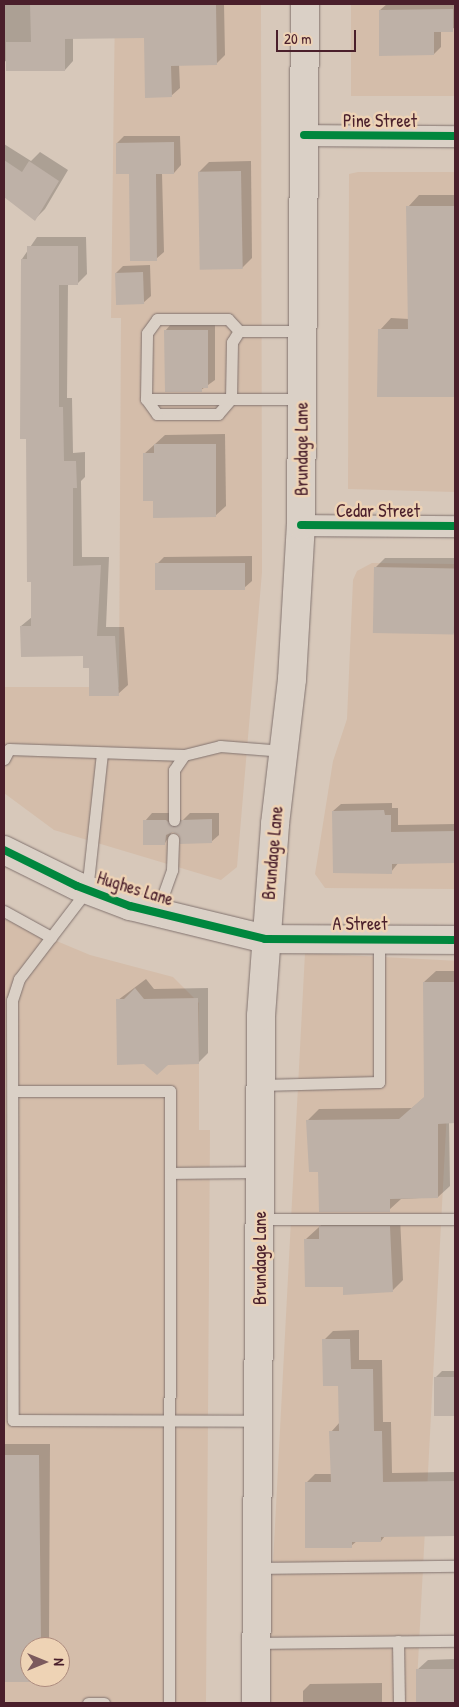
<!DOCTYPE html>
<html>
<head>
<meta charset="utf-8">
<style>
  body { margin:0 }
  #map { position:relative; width:459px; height:1707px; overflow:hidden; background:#d7c8ba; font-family:"Patrick Hand",sans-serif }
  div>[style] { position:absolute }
  .built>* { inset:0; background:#d4bdaa; transform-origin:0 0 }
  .shadow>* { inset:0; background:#0003 }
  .building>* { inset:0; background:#beb1a7; transform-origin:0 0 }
  .roads { filter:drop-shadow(0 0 1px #82736f) drop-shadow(0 0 1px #82736f) }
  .lane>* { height:11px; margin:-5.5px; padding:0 5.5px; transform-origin:5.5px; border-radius:5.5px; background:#dad0c6 }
  .street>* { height:21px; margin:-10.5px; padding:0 10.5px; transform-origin:10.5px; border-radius:10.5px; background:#dad0c6 }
  .secondary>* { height:28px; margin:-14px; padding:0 14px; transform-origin:14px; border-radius:14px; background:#dad0c6 }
  .cycleway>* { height:8px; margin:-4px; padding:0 4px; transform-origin:4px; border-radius:4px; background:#00873e }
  span { translate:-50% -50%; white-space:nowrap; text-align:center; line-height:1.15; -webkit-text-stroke:5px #eed3b5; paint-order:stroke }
  .street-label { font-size:18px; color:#4a1f2b }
  .frame { position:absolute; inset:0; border:5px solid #4a1f2b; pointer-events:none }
  .north { position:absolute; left:20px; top:1637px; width:50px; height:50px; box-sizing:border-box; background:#eed3b5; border:1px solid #ac8b7e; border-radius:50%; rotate:90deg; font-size:14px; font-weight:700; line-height:20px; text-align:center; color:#4a1f2b }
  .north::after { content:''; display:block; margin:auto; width:18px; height:22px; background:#7b5a5d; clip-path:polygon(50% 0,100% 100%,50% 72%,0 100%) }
  .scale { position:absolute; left:276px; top:30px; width:80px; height:22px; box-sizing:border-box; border:2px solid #4a1f2b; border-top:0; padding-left:6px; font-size:15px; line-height:18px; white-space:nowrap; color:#4a1f2b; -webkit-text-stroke:4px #eed3b5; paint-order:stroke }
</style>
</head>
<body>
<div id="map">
  <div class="built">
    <i style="clip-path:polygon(115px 4px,261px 4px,262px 572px,237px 867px,221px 880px,54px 830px,4px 793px,4px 687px,119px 687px,121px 318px,111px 318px)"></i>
    <i style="left:351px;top:4px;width:104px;height:92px"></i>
    <i style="clip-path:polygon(358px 172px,455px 172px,455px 492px,348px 489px,349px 174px)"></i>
    <i style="clip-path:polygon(372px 563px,455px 564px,455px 889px,325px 888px,315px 874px,333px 761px,347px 719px,353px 580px,357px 571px)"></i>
    <i style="clip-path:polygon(evenodd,4px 919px,90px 955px,173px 977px,199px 1003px,199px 1130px,210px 1130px,206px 1703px,4px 1703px,4px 919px,30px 1647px,60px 1647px,60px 1677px,30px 1677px,30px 1647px)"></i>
    <i style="left:305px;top:953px;width:150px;height:750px;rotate:3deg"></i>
  </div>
  <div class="shadow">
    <i style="clip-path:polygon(4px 4px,224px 4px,225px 55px,216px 64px,179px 64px,180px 88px,171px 96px,145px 37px,73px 38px,73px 61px,65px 70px,4px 61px)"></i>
    <i style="clip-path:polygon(387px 4px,455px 4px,455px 28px,441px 30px,441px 47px,434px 54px,380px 10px)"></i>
    <i style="clip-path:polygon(124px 136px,180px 136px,181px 165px,174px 173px,162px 173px,164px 252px,156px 259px,130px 173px,117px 143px)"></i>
    <i style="clip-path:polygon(4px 144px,31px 161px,40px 152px,68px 170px,45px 209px,35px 219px,4px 195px)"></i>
    <i style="clip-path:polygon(251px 161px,252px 258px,242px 268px,199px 172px,209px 162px)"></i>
    <i style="clip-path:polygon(419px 195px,455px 195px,455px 396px,378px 396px,380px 330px,391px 318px,409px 319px,408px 207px)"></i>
    <i style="clip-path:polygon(37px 237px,86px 237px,87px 274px,78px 283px,68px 283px,67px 398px,72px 398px,73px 453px,85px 452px,85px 477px,81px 481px,82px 557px,109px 557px,106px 627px,124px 627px,128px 685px,118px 694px,90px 667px,85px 655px,21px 626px,32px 617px,22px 259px)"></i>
    <i style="clip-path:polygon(150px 265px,151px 296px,143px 303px,116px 273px,123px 266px)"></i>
    <i style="clip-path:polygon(172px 323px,215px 323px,215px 380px,201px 390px,165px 331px)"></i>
    <i style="clip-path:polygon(225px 434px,226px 506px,215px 516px,144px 454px,165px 435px)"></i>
    <i style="clip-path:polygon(252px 556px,252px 581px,244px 588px,157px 564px,164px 557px)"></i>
    <i style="clip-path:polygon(385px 558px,455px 558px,455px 633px,374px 632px,375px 568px)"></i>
    <i style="clip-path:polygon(392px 803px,392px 808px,398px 808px,398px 825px,455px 824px,455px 861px,399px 862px,391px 872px,333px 811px,341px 804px)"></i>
    <i style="clip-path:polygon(152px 813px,174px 813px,182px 821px,190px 813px,219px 813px,219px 835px,211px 842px,173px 830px,165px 843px,145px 821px)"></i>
    <i style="clip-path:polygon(436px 971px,455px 971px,455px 1122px,449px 1122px,450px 1186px,438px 1197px,401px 1199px,389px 1210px,320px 1170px,307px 1121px,319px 1109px,412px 1108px,425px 1097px,424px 982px)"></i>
    <i style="clip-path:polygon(146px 979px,154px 989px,208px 988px,208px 1053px,198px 1063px,145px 1063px,118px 1000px)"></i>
    <i style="clip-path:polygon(330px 1217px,400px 1217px,403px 1280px,393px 1290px,344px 1294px,344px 1286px,306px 1239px)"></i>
    <i style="clip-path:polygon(359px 1330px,359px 1360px,382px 1360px,383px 1422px,391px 1422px,392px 1473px,455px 1472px,455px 1535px,385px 1536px,381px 1541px,357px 1541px,351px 1546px,306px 1483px,315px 1474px,332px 1474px,331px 1432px,340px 1422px,340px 1384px,324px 1340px,333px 1331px)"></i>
    <i style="clip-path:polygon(442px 1371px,455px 1371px,455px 1415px,435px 1415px,435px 1378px)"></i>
    <i style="clip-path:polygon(4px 1444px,50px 1444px,49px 1647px,30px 1647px,30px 1677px,42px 1677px,38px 1681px,4px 1681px)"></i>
    <i style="clip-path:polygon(455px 1659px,455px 1703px,418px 1703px,417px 1670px,428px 1660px)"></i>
    <i style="clip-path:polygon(382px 1683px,382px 1703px,303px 1703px,303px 1691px,310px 1684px)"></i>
  </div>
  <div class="building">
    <i style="clip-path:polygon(30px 4px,216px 4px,217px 65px,171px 66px,172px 97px,145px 98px,144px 38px,65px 39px,65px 71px,6px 71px,6px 42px,31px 42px)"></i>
    <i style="clip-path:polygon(453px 9px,453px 32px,434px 32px,434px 55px,379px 56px,379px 10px)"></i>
    <i style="clip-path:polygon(174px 142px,174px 174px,156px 174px,157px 261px,130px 261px,129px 174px,116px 174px,116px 143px)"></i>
    <i style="clip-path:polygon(4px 160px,22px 172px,29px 161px,59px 181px,35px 221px,4px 197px)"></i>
    <i style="left:241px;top:171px;width:98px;height:43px;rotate:89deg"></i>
    <i style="clip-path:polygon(406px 206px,455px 206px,455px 397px,377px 397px,378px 329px,408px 329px)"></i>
    <i style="clip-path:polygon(27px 246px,78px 246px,78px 285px,59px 285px,59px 407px,63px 407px,64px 461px,76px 461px,77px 488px,73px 488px,73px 566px,101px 565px,97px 636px,115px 636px,119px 696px,89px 696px,89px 668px,83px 668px,83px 656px,21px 657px,20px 626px,31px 626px,31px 582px,27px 582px,26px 439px,20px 439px,21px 259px,27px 259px)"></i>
    <i style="left:143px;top:272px;width:32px;height:28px;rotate:88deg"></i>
    <i style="clip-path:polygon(164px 330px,208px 330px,208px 388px,202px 388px,202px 392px,165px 392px)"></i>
    <i style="clip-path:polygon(154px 444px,216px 444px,216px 517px,153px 518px,153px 501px,143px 501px,143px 453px,154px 453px)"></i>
    <i style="left:245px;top:563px;width:27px;height:90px;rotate:90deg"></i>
    <i style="left:374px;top:567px;width:81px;height:66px;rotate:1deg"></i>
    <i style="clip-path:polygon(384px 810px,385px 815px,391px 815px,391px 832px,455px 831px,455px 863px,392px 864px,392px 874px,333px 873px,332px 811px)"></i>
    <i style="clip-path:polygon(212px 819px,212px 843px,180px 844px,179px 835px,173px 832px,166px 835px,165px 845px,143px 845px,143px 820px,166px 820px,174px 827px,182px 820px)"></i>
    <i style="clip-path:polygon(423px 982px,455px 982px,455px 1123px,438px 1124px,438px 1198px,390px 1199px,390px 1212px,319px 1212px,318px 1172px,309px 1172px,306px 1120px,399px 1119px,424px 1097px)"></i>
    <i style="clip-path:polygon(135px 988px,144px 999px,198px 998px,199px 1064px,168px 1065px,157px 1075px,144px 1064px,117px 1065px,116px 999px,124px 999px)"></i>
    <i style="clip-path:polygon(319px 1226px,390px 1226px,393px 1292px,343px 1295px,343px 1287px,305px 1287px,304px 1239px,319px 1239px)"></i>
    <i style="clip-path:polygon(322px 1339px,350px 1339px,351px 1369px,373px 1369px,374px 1431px,382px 1431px,383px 1482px,455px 1481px,455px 1536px,381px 1537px,381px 1542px,352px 1542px,352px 1548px,305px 1548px,305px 1482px,331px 1482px,329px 1431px,339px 1431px,338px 1386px,323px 1386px)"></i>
    <i style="left:455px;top:1377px;width:39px;height:21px;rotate:90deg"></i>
    <i style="clip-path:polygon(4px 1455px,39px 1455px,41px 1640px,38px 1640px,38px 1647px,30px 1647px,30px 1677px,38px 1677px,38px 1682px,4px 1682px)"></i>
    <i style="left:416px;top:1669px;width:39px;height:34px"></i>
  </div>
  <div class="roads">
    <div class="lane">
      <i style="left:239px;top:331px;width:13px;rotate:122deg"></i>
      <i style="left:232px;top:342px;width:57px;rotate:91deg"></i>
      <i style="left:231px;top:399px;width:20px;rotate:131deg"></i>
      <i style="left:218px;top:414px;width:61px;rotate:180deg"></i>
      <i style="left:157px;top:414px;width:19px;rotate:-126deg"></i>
      <i style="left:146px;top:399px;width:66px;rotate:-89.1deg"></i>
      <i style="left:147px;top:333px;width:17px;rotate:-54deg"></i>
      <i style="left:157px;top:319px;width:71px"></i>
      <i style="left:228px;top:319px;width:16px;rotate:47deg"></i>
      <i style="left:239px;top:331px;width:63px"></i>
      <i style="left:146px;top:399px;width:156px"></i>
      <i style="left:102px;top:753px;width:138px;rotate:96.2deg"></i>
      <i style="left:87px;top:890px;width:112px;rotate:127.4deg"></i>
      <i style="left:19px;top:979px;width:22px;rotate:108deg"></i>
      <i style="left:12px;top:1000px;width:420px;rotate:89.9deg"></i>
      <i style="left:13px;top:1420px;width:245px;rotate:0.2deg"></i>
      <i style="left:4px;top:759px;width:11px;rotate:-63deg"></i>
      <i style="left:9px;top:749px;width:175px;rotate:2deg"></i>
      <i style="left:184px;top:755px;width:37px;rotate:-14deg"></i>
      <i style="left:220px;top:746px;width:64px;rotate:4.5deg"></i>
      <i style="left:174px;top:820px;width:50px;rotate:-90deg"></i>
      <i style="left:174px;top:770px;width:18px;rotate:-56deg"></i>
      <i style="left:4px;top:911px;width:54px;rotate:29deg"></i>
      <i style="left:157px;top:912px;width:45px;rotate:-70.3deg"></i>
      <i style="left:172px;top:870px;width:31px;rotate:-88deg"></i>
      <i style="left:261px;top:1085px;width:118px;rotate:-1.5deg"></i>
      <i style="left:379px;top:1082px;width:143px;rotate:-90deg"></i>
      <i style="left:13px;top:1091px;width:157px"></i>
      <i style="left:170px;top:1091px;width:612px;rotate:90.09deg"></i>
      <i style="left:170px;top:1173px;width:90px;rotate:-0.6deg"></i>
      <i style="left:260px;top:1219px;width:195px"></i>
      <i style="left:257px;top:1568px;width:198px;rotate:-0.6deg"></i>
      <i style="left:398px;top:1641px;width:62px;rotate:89.1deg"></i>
      <i style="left:256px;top:1643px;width:199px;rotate:-0.6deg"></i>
      <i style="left:88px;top:1703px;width:16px"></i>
    </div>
    <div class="street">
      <i style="left:304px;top:135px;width:151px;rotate:0.4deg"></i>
      <i style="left:301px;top:525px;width:154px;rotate:0.4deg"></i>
    </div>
    <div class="secondary">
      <i style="left:4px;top:850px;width:81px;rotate:26.3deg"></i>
      <i style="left:77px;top:886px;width:57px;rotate:20.7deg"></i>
      <i style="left:130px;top:906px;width:139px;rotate:13.7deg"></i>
      <i style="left:265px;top:939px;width:190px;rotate:0.3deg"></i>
      <i style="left:256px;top:1703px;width:687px;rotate:-89.58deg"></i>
      <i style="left:261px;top:1016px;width:193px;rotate:-85.8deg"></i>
      <i style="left:275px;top:824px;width:146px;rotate:-83.3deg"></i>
      <i style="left:292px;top:679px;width:154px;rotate:-86.7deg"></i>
      <i style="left:301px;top:525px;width:521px;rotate:-89.56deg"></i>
    </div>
  </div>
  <div class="cycleway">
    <i style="left:304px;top:135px;width:151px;rotate:0.4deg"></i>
    <i style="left:301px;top:525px;width:154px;rotate:0.4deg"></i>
    <i style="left:4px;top:850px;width:81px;rotate:26.3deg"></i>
    <i style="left:77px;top:886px;width:57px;rotate:20.7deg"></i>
    <i style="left:130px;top:906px;width:139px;rotate:13.7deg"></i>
    <i style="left:265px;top:939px;width:190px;rotate:0.3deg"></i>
  </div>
  <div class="street-label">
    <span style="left:380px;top:121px">Pine Street</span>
    <span style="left:302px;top:449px;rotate:-90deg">Brundage Lane</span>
    <span style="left:378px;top:511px">Cedar Street</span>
    <span style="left:273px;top:853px;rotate:-85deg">Brundage Lane</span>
    <span style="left:135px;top:889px;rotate:17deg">Hughes Lane</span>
    <span style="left:360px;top:924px">A Street</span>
    <span style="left:260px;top:1258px;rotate:-90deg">Brundage Lane</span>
  </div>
  <div class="frame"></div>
  <div class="north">N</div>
  <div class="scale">20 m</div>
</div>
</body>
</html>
